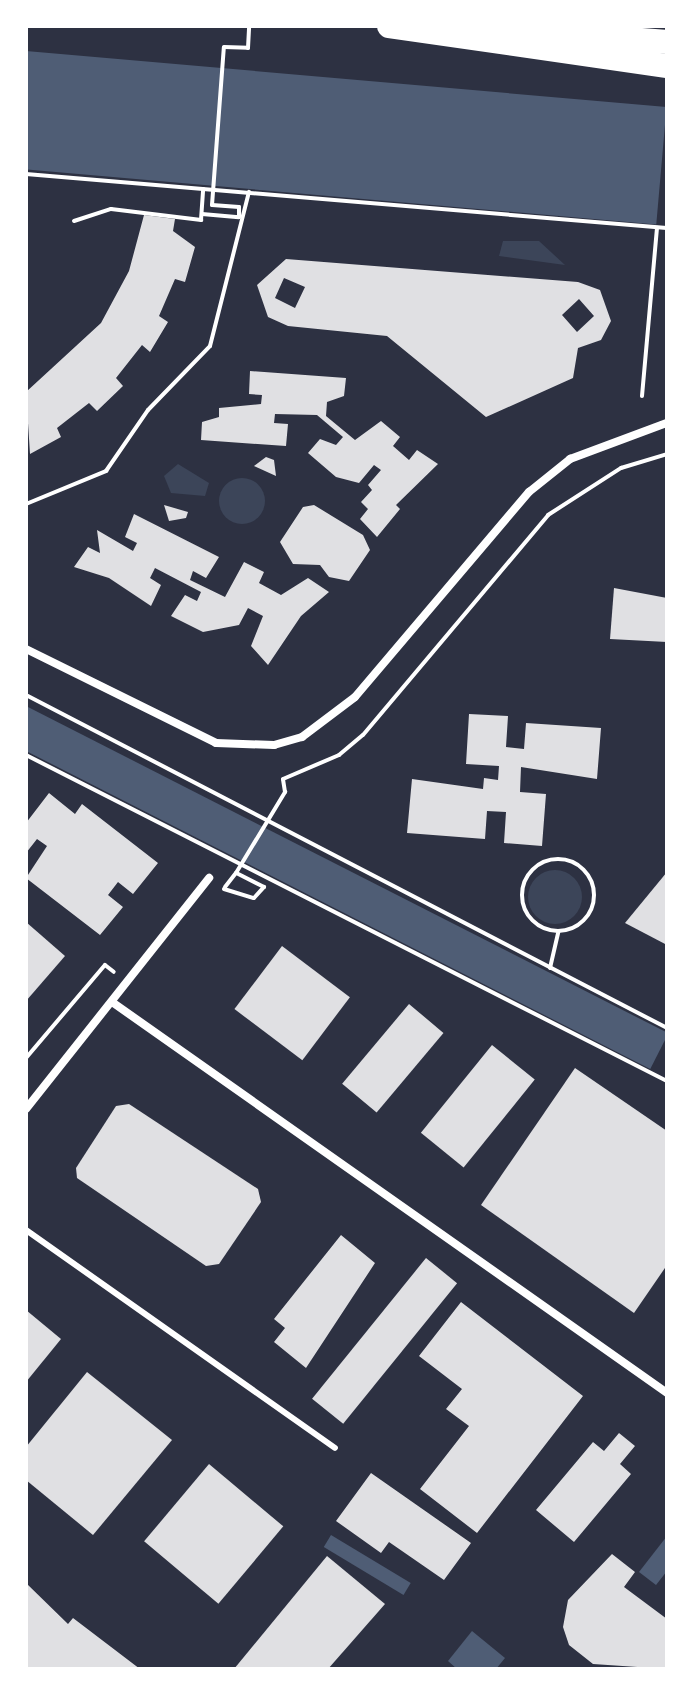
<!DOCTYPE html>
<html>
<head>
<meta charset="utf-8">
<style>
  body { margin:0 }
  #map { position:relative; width:693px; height:1695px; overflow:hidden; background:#2d3142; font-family:"Source Sans 3",sans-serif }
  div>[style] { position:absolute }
  .green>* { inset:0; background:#3c4559 }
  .round { border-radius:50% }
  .water>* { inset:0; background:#4f5d75; transform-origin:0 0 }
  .building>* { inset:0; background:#e0e0e3; transform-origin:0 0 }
  .path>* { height:4px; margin:-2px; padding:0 2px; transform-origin:2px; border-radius:2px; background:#fff }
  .path>.ring { margin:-2px; padding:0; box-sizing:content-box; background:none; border:4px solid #fff; border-radius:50% }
  .service>* { height:6px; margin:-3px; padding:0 3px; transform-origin:3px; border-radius:3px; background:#fff }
  .minor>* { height:8px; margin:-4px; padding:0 4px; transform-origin:4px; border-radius:4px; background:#fff }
  .motorway>* { height:24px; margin:-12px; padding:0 12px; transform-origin:12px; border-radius:12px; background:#fff }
  span { translate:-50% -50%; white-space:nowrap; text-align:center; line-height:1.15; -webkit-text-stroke:7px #fff; paint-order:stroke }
  .frame { position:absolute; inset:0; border:28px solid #fff; pointer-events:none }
</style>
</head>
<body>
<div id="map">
  <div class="green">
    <i style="clip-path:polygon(503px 241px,539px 241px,565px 265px,499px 256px)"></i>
    <i style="clip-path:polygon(178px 464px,209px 483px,205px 496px,171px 493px,164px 476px)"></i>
    <i class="round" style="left:219px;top:478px;width:46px;height:46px"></i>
    <i class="round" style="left:528px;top:870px;width:54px;height:54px"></i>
  </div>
  <div class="water">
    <i style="left:26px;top:51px;width:643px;height:118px;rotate:5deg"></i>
    <i style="left:26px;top:706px;width:721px;height:40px;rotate:27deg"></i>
    <i style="left:331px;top:1535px;width:93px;height:14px;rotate:31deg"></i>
    <i style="clip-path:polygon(667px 1536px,667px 1571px,656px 1585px,639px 1572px)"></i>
    <i style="clip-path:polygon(472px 1631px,505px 1658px,496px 1669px,457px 1669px,448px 1661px)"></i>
  </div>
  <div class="building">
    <i style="clip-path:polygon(144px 215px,175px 219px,173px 231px,195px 247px,185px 282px,175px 279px,159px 316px,168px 322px,150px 352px,142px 345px,116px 378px,123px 386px,97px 411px,89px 403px,57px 428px,61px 437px,30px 454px,26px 392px,101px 323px,129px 271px)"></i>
    <i style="clip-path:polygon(evenodd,286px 259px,578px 282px,600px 290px,611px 321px,601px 340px,578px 348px,573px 378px,486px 417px,387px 336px,288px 326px,268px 317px,257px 285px,286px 259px,284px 278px,305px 287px,295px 308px,275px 298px,284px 278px,286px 259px,579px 299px,594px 316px,577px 332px,562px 315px,579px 299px)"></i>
    <i style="clip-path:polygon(250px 371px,346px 378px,344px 396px,327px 402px,326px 416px,355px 440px,381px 421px,400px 437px,393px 446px,409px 460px,417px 450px,438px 464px,396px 505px,400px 509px,377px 537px,360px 519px,368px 509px,361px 502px,372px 490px,368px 485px,381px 470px,374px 465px,359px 483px,336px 477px,308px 453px,320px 439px,336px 445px,343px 437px,317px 415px,275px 414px,274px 423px,288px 424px,286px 446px,201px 440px,202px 422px,219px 417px,219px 408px,261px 404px,262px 395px,249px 394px)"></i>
    <i style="clip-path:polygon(266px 457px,274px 460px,276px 476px,254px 466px)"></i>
    <i style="clip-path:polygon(164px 505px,188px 512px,186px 518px,169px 521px)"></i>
    <i style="clip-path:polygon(314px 505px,363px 535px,370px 550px,349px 581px,329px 577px,320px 565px,293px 564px,280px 542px,303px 507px)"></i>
    <i style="clip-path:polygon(134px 514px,219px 557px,206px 578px,193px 571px,190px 580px,225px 597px,244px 562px,264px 572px,259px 583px,281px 595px,308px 578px,329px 592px,301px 616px,268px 665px,251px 646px,263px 616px,248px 608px,239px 625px,203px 632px,171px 616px,185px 595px,197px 601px,201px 592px,155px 568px,150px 578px,161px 585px,151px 606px,109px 578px,74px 567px,88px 547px,100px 553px,97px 530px,133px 551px,137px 543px,125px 537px)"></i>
    <i style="clip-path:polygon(614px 588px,667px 598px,667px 642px,610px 639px)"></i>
    <i style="clip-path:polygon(469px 714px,508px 716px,506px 747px,524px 749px,526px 723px,601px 728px,597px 779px,521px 767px,520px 792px,546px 794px,542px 846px,504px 843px,506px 812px,487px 811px,485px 839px,407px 833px,412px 779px,483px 789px,484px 778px,498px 780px,499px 766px,466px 764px)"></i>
    <i style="clip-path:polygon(49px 793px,75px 814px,82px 804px,158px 863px,133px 894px,118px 882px,108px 895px,123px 907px,100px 935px,26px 878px,47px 846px,37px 839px,26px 853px,26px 823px)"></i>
    <i style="clip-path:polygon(667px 872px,667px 945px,625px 923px)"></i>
    <i style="clip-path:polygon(26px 922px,65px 956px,26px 1001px)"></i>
    <i style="left:282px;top:946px;width:85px;height:79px;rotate:37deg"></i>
    <i style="left:409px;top:1004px;width:45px;height:104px;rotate:40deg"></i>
    <i style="left:492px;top:1045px;width:55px;height:113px;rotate:39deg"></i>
    <i style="clip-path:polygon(575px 1068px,667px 1131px,667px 1265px,634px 1313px,481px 1205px)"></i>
    <i style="clip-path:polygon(129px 1104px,258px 1189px,261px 1202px,219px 1264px,206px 1266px,77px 1178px,76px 1168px,116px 1106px)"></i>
    <i style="clip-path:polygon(341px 1235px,375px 1263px,306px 1368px,274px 1342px,285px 1328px,274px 1319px)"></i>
    <i style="left:426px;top:1258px;width:40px;height:181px;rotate:39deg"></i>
    <i style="clip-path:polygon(461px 1302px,583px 1396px,477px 1533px,420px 1489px,469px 1426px,446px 1409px,462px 1389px,419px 1356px)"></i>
    <i style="clip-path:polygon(26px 1310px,61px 1339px,26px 1382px)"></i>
    <i style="clip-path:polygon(87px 1372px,172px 1440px,93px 1535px,26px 1480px,26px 1447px)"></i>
    <i style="clip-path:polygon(619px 1433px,635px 1446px,620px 1464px,631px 1474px,574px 1542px,536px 1510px,593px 1442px,604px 1451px)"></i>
    <i style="left:209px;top:1464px;width:97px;height:101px;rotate:40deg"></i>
    <i style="clip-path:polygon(371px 1473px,471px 1543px,444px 1580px,389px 1542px,381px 1553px,336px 1521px)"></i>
    <i style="clip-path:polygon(612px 1554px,635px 1572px,624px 1587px,667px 1619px,667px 1669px,593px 1664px,569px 1645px,563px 1627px,568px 1600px)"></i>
    <i style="clip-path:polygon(327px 1556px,385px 1604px,328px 1669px,234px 1669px)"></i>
    <i style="clip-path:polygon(26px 1583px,68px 1624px,73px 1618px,140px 1669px,26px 1669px)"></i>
  </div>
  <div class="path">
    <i style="left:26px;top:174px;width:643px;rotate:4.82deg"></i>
    <i style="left:202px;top:214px;width:37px;rotate:5deg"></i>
    <i style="left:239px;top:217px;width:10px;rotate:-90deg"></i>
    <i style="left:239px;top:207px;width:27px;rotate:-176deg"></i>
    <i style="left:212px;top:205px;width:158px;rotate:-85.7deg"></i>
    <i style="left:224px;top:47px;width:24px;rotate:2deg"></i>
    <i style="left:248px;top:48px;width:22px;rotate:-87deg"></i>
    <i style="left:74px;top:221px;width:39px;rotate:-18deg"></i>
    <i style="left:111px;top:209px;width:91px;rotate:7deg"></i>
    <i style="left:201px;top:220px;width:31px;rotate:-86deg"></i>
    <i style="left:642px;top:396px;width:169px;rotate:-84.9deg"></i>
    <i style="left:26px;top:504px;width:87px;rotate:-22.4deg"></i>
    <i style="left:106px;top:471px;width:74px;rotate:-55.5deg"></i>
    <i style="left:148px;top:410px;width:89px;rotate:-45.9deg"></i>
    <i style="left:210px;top:346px;width:159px;rotate:-75.8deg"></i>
    <i style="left:26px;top:695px;width:722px;rotate:27.45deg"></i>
    <i style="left:26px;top:755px;width:719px;rotate:26.96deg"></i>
    <i class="ring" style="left:522px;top:859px;width:68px;height:68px"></i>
    <i style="left:225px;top:887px;width:18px;rotate:-52deg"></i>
    <i style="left:224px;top:889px;width:31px;rotate:17deg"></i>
    <i style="left:254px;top:898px;width:15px;rotate:-48deg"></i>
    <i style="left:264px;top:887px;width:31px;rotate:-153deg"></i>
    <i style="left:236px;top:873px;width:95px;rotate:-58.8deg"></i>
    <i style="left:285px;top:792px;width:13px;rotate:-99deg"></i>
    <i style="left:283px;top:779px;width:61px;rotate:-23.2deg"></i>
    <i style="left:339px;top:755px;width:31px;rotate:-40deg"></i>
    <i style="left:363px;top:735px;width:287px;rotate:-49.9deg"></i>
    <i style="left:548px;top:515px;width:87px;rotate:-32.8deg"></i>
    <i style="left:621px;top:468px;width:48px;rotate:-16.9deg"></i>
    <i style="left:550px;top:968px;width:37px;rotate:-77deg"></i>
    <i style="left:26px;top:1058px;width:122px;rotate:-49.7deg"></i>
    <i style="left:105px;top:965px;width:11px;rotate:38deg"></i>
  </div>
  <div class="service">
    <i style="left:26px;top:1230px;width:378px;rotate:35.2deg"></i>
  </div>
  <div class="minor">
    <i style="left:26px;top:649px;width:212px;rotate:26.3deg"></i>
    <i style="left:216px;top:743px;width:58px;rotate:2deg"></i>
    <i style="left:274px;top:745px;width:29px;rotate:-16deg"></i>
    <i style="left:302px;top:737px;width:66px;rotate:-37deg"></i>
    <i style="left:355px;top:697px;width:269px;rotate:-49.7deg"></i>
    <i style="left:529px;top:492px;width:53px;rotate:-38.8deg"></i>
    <i style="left:570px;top:459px;width:103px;rotate:-20.4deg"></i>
    <i style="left:112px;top:1002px;width:679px;rotate:35.16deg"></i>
    <i style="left:26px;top:1109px;width:295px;rotate:-51.6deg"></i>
  </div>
  <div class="motorway">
    <i style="left:389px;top:26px;width:281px;rotate:8.2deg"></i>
    <i style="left:486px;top:28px;width:182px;rotate:4.4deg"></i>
  </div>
  <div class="frame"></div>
</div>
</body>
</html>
